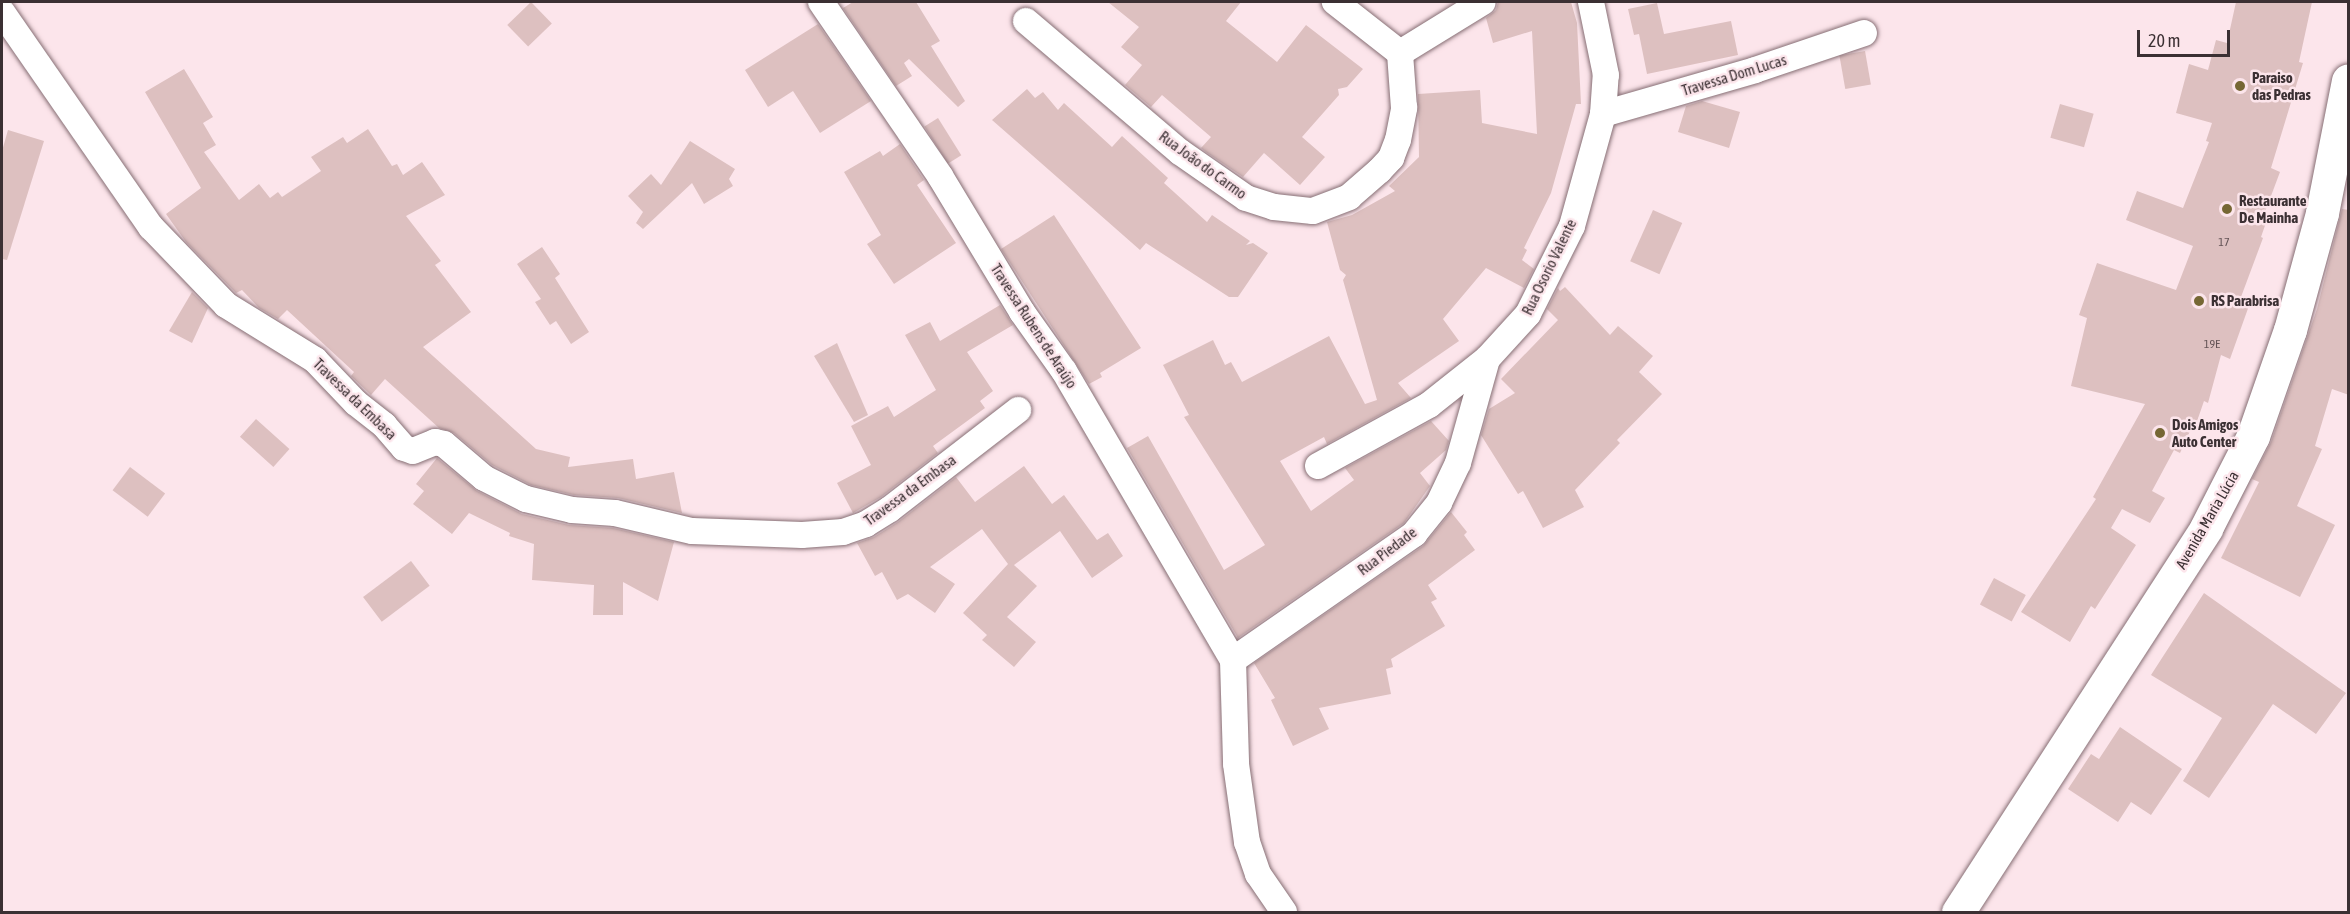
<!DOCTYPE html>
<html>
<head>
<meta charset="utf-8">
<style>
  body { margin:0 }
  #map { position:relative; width:2350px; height:914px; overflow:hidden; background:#fce5eb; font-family:"Asap Condensed",sans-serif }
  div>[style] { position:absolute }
  .building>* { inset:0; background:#ddc0c0; transform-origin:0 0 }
  .roads { filter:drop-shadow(0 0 2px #866e74) drop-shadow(0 0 2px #866e74) }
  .street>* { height:26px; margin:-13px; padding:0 13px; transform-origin:13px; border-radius:13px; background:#fff }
  .secondary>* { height:33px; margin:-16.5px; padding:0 16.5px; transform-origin:16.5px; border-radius:16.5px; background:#fff }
  .dots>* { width:16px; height:16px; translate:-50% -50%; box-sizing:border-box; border:3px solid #fce5eb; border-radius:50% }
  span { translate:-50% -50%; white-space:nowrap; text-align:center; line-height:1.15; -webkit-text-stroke:5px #fce5eb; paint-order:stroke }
  .number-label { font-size:12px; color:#645456 }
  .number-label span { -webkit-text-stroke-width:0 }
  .street-label { font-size:15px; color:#3b3033 }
  .poi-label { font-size:15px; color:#3b3033; font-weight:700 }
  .left { translate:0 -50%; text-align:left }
  .frame { position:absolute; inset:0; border:3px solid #3b3033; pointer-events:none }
  .scale { position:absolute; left:2137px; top:30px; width:93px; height:27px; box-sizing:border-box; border:3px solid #3b3033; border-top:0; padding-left:8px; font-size:18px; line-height:21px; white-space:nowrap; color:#3b3033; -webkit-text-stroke:4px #fce5eb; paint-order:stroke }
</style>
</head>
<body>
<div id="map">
  <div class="building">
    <i style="left:531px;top:2px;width:30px;height:33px;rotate:46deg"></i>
    <i style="clip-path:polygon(853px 2px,916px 2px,940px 41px,931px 46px,965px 101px,958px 107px,909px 59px,904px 63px,912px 76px,896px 86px,843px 8px)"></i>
    <i style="clip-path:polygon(1108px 2px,1241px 2px,1226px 21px,1277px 62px,1306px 25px,1363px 69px,1347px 87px,1338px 89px,1339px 95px,1302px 137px,1325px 157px,1300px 185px,1264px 153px,1243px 177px,1206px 152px,1201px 148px,1211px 137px,1162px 95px,1151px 107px,1125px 85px,1142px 65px,1121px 47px,1139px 27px)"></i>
    <i style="clip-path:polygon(1498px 2px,1571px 2px,1577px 23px,1581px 104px,1576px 104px,1551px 193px,1524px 248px,1527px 250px,1522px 260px,1534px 269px,1524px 288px,1486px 268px,1443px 319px,1459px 341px,1398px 383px,1411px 398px,1327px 444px,1324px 437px,1280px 461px,1311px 511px,1354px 480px,1345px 468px,1431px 421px,1449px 441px,1446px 450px,1420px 473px,1430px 486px,1404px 523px,1238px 638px,1127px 448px,1148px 436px,1224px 570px,1265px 545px,1184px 417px,1189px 415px,1163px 365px,1213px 340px,1225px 365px,1231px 362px,1242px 382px,1329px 336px,1365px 404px,1377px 400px,1343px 280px,1346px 275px,1340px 270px,1327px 222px,1352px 215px,1395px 191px,1389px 186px,1419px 157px,1418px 94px,1480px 90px,1482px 123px,1537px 134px,1532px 31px,1493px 43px,1486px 18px,1496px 10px)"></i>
    <i style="clip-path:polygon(2236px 2px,2312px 2px,2299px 62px,2303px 63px,2271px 168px,2280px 172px,2265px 212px,2269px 214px,2261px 237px,2263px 238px,2241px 297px,2251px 300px,2230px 359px,2221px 355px,2208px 403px,2204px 401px,2194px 430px,2191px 429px,2180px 453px,2174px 450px,2152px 491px,2165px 498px,2150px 523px,2122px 509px,2111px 528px,2136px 545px,2095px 609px,2091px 606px,2070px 642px,2021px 612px,2096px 499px,2093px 497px,2145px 404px,2071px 386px,2087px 318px,2079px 315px,2097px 263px,2176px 290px,2193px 246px,2126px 220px,2137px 191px,2183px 208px,2209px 142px,2206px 141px,2212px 123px,2176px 113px,2189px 64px,2208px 70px,2216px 40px,2227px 43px)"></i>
    <i style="clip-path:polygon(1657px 3px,1664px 34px,1731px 21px,1738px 55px,1647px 74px,1639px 34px,1634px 35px,1628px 9px)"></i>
    <i style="clip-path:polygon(818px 24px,871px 101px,820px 133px,793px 91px,768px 107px,745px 70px)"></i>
    <i style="left:1865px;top:51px;width:34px;height:26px;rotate:80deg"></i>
    <i style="clip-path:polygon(184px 69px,213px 117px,203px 123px,216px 145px,204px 152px,239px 200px,259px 184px,270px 198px,278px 192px,282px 197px,321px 171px,311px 157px,343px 137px,347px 143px,368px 129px,392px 166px,397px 164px,403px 175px,422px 162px,445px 195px,406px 216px,441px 261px,435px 265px,471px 312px,423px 347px,536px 449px,570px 457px,568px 467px,633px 459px,636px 479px,674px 472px,682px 513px,618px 498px,574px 495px,531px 485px,492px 465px,454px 433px,439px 428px,385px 379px,371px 395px,351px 376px,354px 372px,287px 310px,278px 319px,259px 308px,242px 290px,236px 293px,186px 242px,166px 214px,201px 188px,145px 92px)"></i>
    <i style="clip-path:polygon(1027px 89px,1035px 98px,1043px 92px,1058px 110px,1064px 103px,1112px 147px,1122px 136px,1168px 178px,1164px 183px,1207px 222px,1212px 215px,1250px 241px,1246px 245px,1253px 243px,1268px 253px,1238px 297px,1229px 297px,1146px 243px,1140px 250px,992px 120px)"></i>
    <i style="clip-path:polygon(1702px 101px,1740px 112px,1729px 148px,1678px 132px,1686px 106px)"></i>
    <i style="left:2060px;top:104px;width:35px;height:35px;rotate:16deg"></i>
    <i style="left:938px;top:118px;width:44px;height:16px;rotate:58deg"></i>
    <i style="clip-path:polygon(8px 130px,44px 141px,7px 260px,2px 259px,2px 151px)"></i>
    <i style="clip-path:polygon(690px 141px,735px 169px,729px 179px,733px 186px,704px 204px,692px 183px,643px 229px,636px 223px,643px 212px,628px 196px,651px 174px,661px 185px)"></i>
    <i style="clip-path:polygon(900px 144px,924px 180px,917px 185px,956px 243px,894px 284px,867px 244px,881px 235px,844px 172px,880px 151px,883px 156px)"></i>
    <i style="clip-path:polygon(2342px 209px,2349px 210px,2349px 395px,2332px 389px,2315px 446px,2322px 449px,2297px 506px,2335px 525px,2300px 597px,2221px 558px,2259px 482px,2252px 479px,2271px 442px,2317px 309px)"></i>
    <i style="left:1653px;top:210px;width:32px;height:56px;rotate:24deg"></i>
    <i style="clip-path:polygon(1054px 215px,1141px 348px,1100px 373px,1102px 377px,1089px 384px,1001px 249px)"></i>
    <i style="clip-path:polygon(542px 247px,560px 274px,555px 278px,589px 332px,571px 344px,556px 321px,550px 325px,535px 302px,541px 299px,517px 264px)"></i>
    <i style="clip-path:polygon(1565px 287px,1610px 335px,1618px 326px,1653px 356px,1639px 372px,1662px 394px,1617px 440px,1620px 443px,1575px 490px,1584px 507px,1543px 528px,1523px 491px,1518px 494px,1481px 435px,1489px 409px,1515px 393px,1501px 379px,1558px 320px,1547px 309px,1558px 288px,1560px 291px)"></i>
    <i style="clip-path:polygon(192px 292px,208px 308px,192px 343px,169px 331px)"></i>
    <i style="clip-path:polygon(1000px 305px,1013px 325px,967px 352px,993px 391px,980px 401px,985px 408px,933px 446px,938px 453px,881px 497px,853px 513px,837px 483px,871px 465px,851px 426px,888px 406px,894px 417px,936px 390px,905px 335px,930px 322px,940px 341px)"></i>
    <i style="clip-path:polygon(837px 343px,868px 415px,854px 422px,814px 356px)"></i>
    <i style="left:256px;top:419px;width:45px;height:24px;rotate:42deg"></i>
    <i style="clip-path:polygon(437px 458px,477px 491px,522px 514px,569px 525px,613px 528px,674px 542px,658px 601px,623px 582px,623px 615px,593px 615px,594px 585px,532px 580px,534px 544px,509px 536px,510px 533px,469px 513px,452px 534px,413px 504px,424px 491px,416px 484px)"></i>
    <i style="clip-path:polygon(1024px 466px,1052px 504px,1064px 495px,1097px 540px,1108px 533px,1123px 556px,1092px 578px,1060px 531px,1014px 565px,1037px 586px,1007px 617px,1036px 642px,1014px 667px,982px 640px,987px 635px,963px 613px,1008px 564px,982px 529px,930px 567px,955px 584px,935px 613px,908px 594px,897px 600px,882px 572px,875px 576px,857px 543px,874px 537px,898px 522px,956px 477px,975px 502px)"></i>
    <i style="left:130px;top:467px;width:44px;height:29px;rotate:37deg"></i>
    <i style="clip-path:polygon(1451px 512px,1467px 532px,1464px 535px,1475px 550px,1428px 585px,1437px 599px,1431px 602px,1445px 626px,1391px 659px,1393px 667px,1386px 669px,1391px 694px,1319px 708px,1329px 729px,1293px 746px,1271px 700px,1275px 698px,1254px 663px,1423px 546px)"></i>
    <i style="left:411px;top:561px;width:31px;height:60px;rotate:53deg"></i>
    <i style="left:1994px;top:578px;width:36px;height:30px;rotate:28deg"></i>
    <i style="clip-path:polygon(2204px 593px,2346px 693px,2316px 734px,2273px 704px,2209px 798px,2183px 781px,2222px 718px,2151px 675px)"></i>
    <i style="clip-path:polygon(2120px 727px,2182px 769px,2151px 815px,2131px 802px,2118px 822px,2068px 789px,2091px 754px,2099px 759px)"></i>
  </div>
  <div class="roads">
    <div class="street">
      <i style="left:821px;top:2px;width:211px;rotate:55.6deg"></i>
      <i style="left:940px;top:176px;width:159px;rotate:58.9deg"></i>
      <i style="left:1022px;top:312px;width:72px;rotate:54.6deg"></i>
      <i style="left:1064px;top:371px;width:335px;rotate:59.7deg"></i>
      <i style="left:1233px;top:660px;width:104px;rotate:88.3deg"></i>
      <i style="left:1236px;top:764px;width:79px;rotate:82deg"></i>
      <i style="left:1247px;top:842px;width:34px;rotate:71deg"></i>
      <i style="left:1258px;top:874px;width:46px;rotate:55.6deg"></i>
      <i style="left:2px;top:12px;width:262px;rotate:55.3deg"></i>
      <i style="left:151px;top:227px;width:108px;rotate:46.1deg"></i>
      <i style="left:226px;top:305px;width:105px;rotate:31.7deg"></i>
      <i style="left:315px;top:360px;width:59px;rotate:46.4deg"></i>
      <i style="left:356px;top:403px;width:36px;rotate:38deg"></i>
      <i style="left:384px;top:425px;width:30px;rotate:49deg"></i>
      <i style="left:404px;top:448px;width:9px;rotate:18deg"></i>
      <i style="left:413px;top:451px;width:24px;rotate:-22deg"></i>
      <i style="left:435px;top:442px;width:9px;rotate:13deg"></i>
      <i style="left:444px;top:444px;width:52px;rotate:40.4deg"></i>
      <i style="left:484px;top:478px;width:47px;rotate:26.6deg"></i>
      <i style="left:526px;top:499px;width:47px;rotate:13.4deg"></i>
      <i style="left:572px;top:510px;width:43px;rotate:4deg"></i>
      <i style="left:615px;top:513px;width:79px;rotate:13.2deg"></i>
      <i style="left:692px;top:531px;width:110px;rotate:2.1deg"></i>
      <i style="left:802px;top:535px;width:41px;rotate:-4.2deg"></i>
      <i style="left:843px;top:532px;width:24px;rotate:-19deg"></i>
      <i style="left:866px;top:524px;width:28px;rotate:-32deg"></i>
      <i style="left:890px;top:509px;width:162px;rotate:-37.7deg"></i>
      <i style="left:1026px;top:21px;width:202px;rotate:40.4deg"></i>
      <i style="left:1180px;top:152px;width:80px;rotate:34.9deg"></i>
      <i style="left:1246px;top:198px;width:29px;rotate:18deg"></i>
      <i style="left:1274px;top:207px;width:39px;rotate:6deg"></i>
      <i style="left:1313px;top:211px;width:39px;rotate:-21deg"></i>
      <i style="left:1349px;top:197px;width:40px;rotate:-41deg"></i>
      <i style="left:1379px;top:171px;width:18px;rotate:-47deg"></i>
      <i style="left:1391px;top:158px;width:19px;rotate:-69deg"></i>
      <i style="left:1398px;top:140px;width:33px;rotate:-79deg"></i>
      <i style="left:1404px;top:108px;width:55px;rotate:-94.2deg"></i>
      <i style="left:1400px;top:53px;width:83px;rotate:-141.9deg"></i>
      <i style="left:1400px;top:53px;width:97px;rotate:-31.6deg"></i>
      <i style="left:1603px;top:114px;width:158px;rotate:-16.1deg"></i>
      <i style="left:1755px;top:70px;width:115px;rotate:-18.7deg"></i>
      <i style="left:1318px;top:466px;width:127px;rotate:-28.8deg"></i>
      <i style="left:1429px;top:405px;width:74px;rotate:-38.4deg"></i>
      <i style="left:1487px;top:359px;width:61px;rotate:-47.7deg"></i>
      <i style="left:1528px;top:314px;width:98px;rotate:-63.4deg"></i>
      <i style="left:1572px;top:226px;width:116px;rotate:-74.5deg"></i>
      <i style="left:1603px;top:114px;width:39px;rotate:-86deg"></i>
      <i style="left:1606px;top:75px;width:75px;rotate:-101.6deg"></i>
      <i style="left:1233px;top:660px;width:221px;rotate:-34.8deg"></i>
      <i style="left:1414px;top:534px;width:40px;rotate:-51deg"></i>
      <i style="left:1439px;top:503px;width:44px;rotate:-64.6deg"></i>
      <i style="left:1458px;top:463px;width:108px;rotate:-74.4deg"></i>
    </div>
    <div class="secondary">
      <i style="left:1958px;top:912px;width:457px;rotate:-57.1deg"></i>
      <i style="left:2206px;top:528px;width:103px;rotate:-62.9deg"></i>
      <i style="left:2253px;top:436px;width:112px;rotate:-70.8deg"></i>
      <i style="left:2290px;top:330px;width:121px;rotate:-74.7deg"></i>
      <i style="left:2322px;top:213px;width:135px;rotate:-78.9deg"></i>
    </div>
  </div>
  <div class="dots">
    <i style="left:2240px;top:86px;background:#766734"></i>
    <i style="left:2227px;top:209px;background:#766734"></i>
    <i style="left:2199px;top:301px;background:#766734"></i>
    <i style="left:2160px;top:433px;background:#766734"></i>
  </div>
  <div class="number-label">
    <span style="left:2224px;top:243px">17</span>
    <span style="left:2212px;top:345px">19E</span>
  </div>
  <div class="street-label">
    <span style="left:1734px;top:75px;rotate:-17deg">Travessa Dom Lucas</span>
    <span style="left:1203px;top:165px;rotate:36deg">Rua João do Carmo</span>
    <span style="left:1549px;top:267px;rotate:-64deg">Rua Osorio Valente</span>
    <span style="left:1034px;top:326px;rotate:57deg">Travessa Rubens de Araújo</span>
    <span style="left:355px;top:399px;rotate:44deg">Travessa da Embasa</span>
    <span style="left:910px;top:490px;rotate:-36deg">Travessa da Embasa</span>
    <span style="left:2207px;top:520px;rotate:-60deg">Avenida Maria Lúcia</span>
    <span style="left:1387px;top:551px;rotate:-37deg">Rua Piedade</span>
  </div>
  <div class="poi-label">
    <span class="left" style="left:2252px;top:86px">Paraiso<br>das Pedras</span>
    <span class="left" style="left:2239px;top:209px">Restaurante<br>De Mainha</span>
    <span class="left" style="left:2211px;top:301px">RS Parabrisa</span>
    <span class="left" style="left:2172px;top:433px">Dois Amigos<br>Auto Center</span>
  </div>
  <div class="frame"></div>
  <div class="scale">20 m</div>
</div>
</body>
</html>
